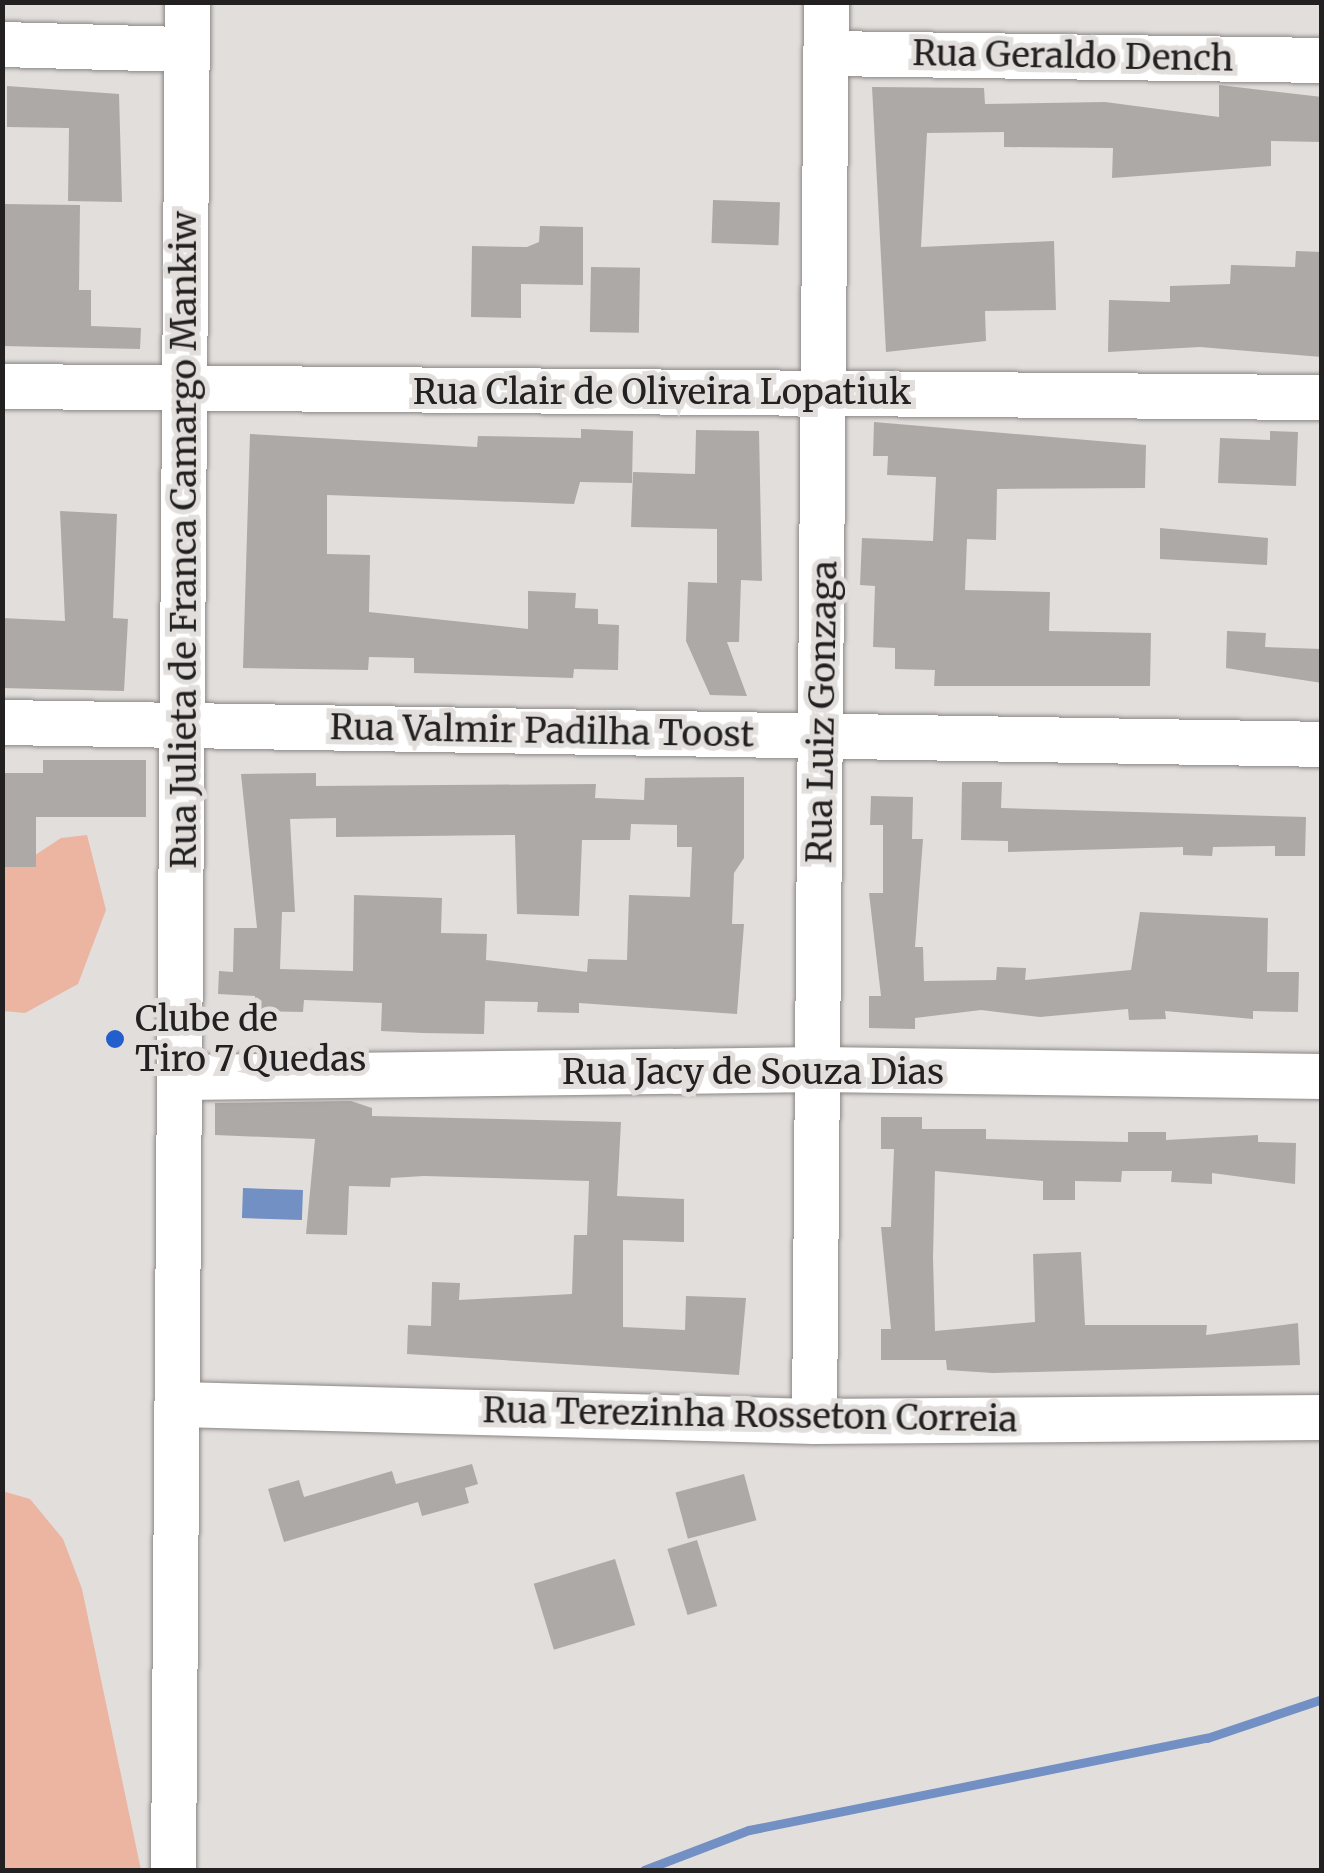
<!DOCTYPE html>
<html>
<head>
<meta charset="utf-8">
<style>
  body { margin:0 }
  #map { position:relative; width:1324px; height:1873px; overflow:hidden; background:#e2dedc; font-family:Merriweather,serif }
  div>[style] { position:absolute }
  .green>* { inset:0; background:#ebb5a1 }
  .water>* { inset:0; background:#7290c4; transform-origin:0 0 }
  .stream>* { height:9px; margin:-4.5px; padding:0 4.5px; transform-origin:4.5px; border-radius:4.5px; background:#7290c4 }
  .building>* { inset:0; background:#ada9a7; transform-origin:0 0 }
  .roads { filter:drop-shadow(0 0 2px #8b8785) drop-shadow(0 0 2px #8b8785) }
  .minor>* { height:45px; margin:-22.5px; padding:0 22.5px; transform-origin:22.5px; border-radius:22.5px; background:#fff }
  .dots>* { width:28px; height:28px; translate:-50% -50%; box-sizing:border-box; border:5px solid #e2dedc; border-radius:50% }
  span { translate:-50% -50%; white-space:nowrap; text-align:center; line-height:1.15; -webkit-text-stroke:10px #e2dedc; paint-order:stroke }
  .street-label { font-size:35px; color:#222020 }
  .poi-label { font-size:35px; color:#222020 }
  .left { translate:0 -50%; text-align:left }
  .frame { position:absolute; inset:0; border:5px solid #222020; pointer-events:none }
</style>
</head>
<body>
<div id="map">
  <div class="green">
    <i style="clip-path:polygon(87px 835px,106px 910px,78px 984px,25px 1013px,3px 1011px,3px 864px,17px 867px,61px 838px)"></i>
    <i style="clip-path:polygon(2px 1491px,30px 1499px,63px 1539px,82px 1589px,141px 1870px,3px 1870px)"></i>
  </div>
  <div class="water">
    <i style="left:243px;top:1188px;width:60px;height:30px;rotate:2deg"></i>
  </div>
  <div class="stream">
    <i style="left:644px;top:1870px;width:112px;rotate:-20.9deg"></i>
    <i style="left:749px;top:1830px;width:467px;rotate:-11.4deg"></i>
    <i style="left:1207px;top:1738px;width:121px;rotate:-18.7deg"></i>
  </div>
  <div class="building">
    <i style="clip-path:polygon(1219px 85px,1322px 97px,1322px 142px,1271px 141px,1271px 166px,1112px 178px,1113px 148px,1004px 147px,1004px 132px,927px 133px,921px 247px,1054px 241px,1056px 310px,985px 311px,986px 341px,886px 352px,872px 87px,984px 88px,985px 104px,1105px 102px,1219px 117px)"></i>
    <i style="clip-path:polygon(7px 86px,119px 94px,122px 202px,68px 201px,69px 128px,7px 127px)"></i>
    <i style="left:713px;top:200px;width:67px;height:43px;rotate:2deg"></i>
    <i style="clip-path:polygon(2px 204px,80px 205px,79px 290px,91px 290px,91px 326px,141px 328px,140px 349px,2px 346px)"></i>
    <i style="clip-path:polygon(540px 226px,583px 227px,583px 285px,521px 284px,521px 318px,471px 317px,472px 246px,527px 247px,539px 242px)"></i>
    <i style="clip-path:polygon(1296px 251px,1322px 252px,1322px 357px,1200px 347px,1108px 352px,1109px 300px,1170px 302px,1170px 286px,1230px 284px,1231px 265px,1295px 267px)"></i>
    <i style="left:591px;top:267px;width:49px;height:65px;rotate:1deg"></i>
    <i style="clip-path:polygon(874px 422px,1146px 445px,1145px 488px,997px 489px,996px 540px,967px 539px,965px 590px,1050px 592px,1049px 631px,1151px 633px,1150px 686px,934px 686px,935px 670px,895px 669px,895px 648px,873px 647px,875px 586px,860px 585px,862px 538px,933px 541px,936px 477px,887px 475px,888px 456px,873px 456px)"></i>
    <i style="clip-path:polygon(581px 429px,633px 431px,632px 483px,580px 482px,574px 504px,327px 495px,327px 554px,370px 555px,369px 612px,528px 629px,528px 591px,576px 593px,575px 608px,598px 609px,598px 624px,619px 625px,618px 670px,574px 669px,573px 678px,414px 673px,414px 658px,369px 657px,368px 670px,243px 668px,250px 434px,477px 447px,478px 436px,581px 438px)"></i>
    <i style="clip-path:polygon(696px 430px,759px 431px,762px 581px,741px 580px,739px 642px,727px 642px,747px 696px,710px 695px,686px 641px,688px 582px,717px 583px,717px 529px,631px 527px,633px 472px,695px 474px)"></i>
    <i style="clip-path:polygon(1270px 431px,1298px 432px,1296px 486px,1218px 483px,1220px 438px,1270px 440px)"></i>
    <i style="clip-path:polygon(60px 511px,117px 514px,113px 618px,128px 619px,124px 691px,2px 688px,2px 618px,65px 621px)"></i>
    <i style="clip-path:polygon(1160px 528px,1268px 538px,1267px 565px,1160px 559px)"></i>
    <i style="clip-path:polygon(1227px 631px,1266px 633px,1265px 647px,1322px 649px,1322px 683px,1226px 668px)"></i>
    <i style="clip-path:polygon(43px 760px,146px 760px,146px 817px,36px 817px,36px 867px,2px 867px,2px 773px,43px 773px)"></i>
    <i style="clip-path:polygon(evenodd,316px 773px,316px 786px,596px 784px,595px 798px,644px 800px,645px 778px,744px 777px,744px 858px,734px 873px,732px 924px,744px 924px,737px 1014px,579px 1003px,579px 1013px,537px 1012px,538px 1002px,485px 1001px,484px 1034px,423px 1033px,381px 1031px,382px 1003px,304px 1000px,303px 1012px,254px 1011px,255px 996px,218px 994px,219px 971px,233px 972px,234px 928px,257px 928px,241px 774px,316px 773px,336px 818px,336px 837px,515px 835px,517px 914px,579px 916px,582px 840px,630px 840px,631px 824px,677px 825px,677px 847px,692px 847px,690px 897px,629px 895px,627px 960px,588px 959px,587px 972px,486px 960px,487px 934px,441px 933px,442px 898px,354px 895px,353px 971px,280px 969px,282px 912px,295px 912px,290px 819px,336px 818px)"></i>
    <i style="clip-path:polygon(962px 782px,1002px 782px,1001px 808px,1306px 817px,1305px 856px,1275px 856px,1275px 846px,1213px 847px,1212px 856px,1183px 855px,1183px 847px,1008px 852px,1008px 841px,961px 840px)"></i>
    <i style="clip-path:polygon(871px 796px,913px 797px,912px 839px,923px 839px,915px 947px,923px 947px,924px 981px,996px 980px,997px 967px,1026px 968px,1025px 980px,1131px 970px,1140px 912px,1268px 918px,1267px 972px,1299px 972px,1298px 1012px,1253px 1011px,1253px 1019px,1165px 1011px,1166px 1019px,1129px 1020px,1128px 1009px,1040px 1017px,981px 1010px,915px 1018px,915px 1029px,869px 1028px,869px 996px,881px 996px,869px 893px,883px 893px,883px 825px,870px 825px)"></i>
    <i style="clip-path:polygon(351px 1101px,372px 1108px,372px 1116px,621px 1122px,617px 1196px,684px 1199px,684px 1242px,623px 1240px,623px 1327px,685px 1330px,686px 1296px,746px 1298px,739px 1375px,407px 1354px,408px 1325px,431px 1326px,432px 1282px,460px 1283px,459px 1300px,572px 1294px,574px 1235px,587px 1235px,589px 1181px,424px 1176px,391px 1178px,390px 1187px,349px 1186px,347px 1235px,306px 1234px,315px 1139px,215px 1135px,215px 1103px)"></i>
    <i style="clip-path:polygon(881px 1117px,922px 1117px,922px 1129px,986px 1129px,986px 1139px,1128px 1142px,1128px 1132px,1166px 1132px,1166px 1140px,1258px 1135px,1258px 1142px,1296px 1143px,1295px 1184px,1212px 1173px,1212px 1184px,1171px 1182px,1172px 1171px,1122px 1171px,1121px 1182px,1075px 1181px,1075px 1200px,1043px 1200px,1043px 1181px,935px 1171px,933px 1258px,935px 1331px,1035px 1322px,1033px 1254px,1081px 1252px,1085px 1325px,1207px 1325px,1206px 1335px,1298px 1323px,1300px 1365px,993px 1373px,947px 1370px,946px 1360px,881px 1360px,881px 1329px,891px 1329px,881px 1227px,891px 1227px,894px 1149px,881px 1149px)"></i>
    <i style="clip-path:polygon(472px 1464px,478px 1484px,465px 1488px,469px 1503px,422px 1516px,418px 1502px,284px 1542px,268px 1489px,299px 1480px,304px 1497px,392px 1471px,396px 1484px)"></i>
    <i style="left:744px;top:1474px;width:48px;height:71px;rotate:75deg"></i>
    <i style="left:697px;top:1540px;width:69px;height:31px;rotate:73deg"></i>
    <i style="left:615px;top:1559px;width:69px;height:85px;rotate:73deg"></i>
  </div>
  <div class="roads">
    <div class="minor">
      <i style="left:2px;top:44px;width:184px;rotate:1.6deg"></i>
      <i style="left:825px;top:53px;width:497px;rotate:0.8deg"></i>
      <i style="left:2px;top:386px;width:1320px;rotate:0.48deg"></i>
      <i style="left:2px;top:722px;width:1320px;rotate:0.95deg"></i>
      <i style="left:185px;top:1077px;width:633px;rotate:-0.72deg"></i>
      <i style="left:818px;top:1069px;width:504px;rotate:0.8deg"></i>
      <i style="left:179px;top:1404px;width:635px;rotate:1.53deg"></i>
      <i style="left:814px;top:1421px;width:508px;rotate:-0.45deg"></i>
      <i style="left:814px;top:1421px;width:1419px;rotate:-89.52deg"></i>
      <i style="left:173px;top:1870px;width:1868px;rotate:-89.57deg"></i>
    </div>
  </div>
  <div class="dots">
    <i style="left:115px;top:1039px;background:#225fcc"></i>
  </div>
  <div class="street-label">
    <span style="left:1073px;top:56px;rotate:1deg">Rua Geraldo Dench</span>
    <span style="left:662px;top:392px">Rua Clair de Oliveira Lopatiuk</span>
    <span style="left:184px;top:540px;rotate:-90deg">Rua Julieta de Franca Camargo Mankiw</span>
    <span style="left:822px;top:712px;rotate:-89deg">Rua Luiz Gonzaga</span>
    <span style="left:542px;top:731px;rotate:1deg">Rua Valmir Padilha Toost</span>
    <span style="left:753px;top:1072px">Rua Jacy de Souza Dias</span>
    <span style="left:750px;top:1415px;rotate:1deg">Rua Terezinha Rosseton Correia</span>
  </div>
  <div class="poi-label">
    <span class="left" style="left:135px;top:1039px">Clube de<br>Tiro 7 Quedas</span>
  </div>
  <div class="frame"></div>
</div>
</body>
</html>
